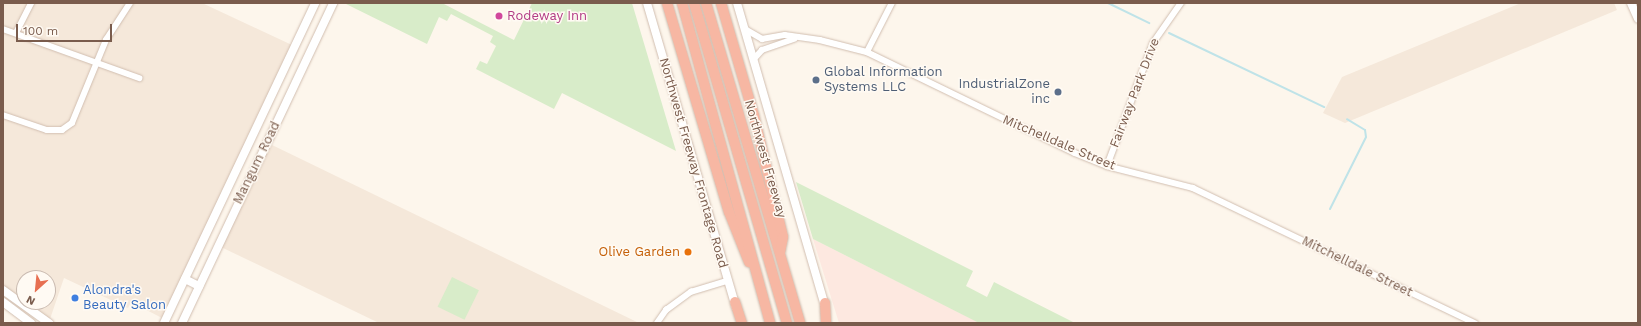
<!DOCTYPE html>
<html>
<head>
<meta charset="utf-8">
<style>
  body { margin:0 }
  #map { position:relative; width:1641px; height:326px; overflow:hidden; background:#fdf6ec; font-family:"Work Sans",sans-serif }
  div>[style] { position:absolute }
  .residential>* { inset:0; background:#f5e8da }
  .commercial>* { inset:0; background:#fde8e0 }
  .green>* { inset:0; background:#d8ecc9; transform-origin:0 0 }
  .stream>* { height:2px; margin:-1px; padding:0 1px; transform-origin:1px; border-radius:1px; background:#bfe3e8 }
  .roads { filter:drop-shadow(0 0 1px #d1beb0) drop-shadow(0 0 1px #d1beb0) }
  .minor>* { height:5.5px; margin:-2.75px; padding:0 2.75px; transform-origin:2.75px; border-radius:2.75px; background:#fff }
  .secondary>* { height:8px; margin:-4px; padding:0 4px; transform-origin:4px; border-radius:4px; background:#fff }
  .motorway>* { height:10px; margin:-5px; padding:0 5px; transform-origin:5px; border-radius:5px; background:#f7b7a3 }
  .dots>* { width:11px; height:11px; translate:-50% -50%; box-sizing:border-box; border:2px solid #fffaf3; border-radius:50% }
  span { translate:-50% -50%; white-space:nowrap; text-align:center; line-height:1.15; -webkit-text-stroke:3px #fffaf3; paint-order:stroke }
  .hotel-label { font-size:13px; color:#b23c85 }
  .left { translate:0 -50%; text-align:left }
  .service-label { font-size:13px; color:#4e5e75 }
  .right { translate:-100% -50%; text-align:right }
  .street-label { font-size:13px; color:#7a5c4d }
  .food-label { font-size:13px; color:#c56008 }
  .shop-label { font-size:13px; color:#366cbe }
  .frame { position:absolute; inset:0; border:4px solid #7a5c4d; pointer-events:none }
  .north { position:absolute; left:16px; top:270px; width:40px; height:40px; box-sizing:border-box; background:#fffaf3; border:1px solid #cabbb1; border-radius:50%; rotate:207deg; font-size:11px; font-weight:700; line-height:16px; text-align:center; color:#7a5c4d }
  .north::after { content:''; display:block; margin:auto; width:14px; height:18px; background:#e76f51; clip-path:polygon(50% 0,100% 100%,50% 72%,0 100%) }
  .scale { position:absolute; left:16px; top:24px; width:96px; height:18px; box-sizing:border-box; border:2px solid #7a5c4d; border-top:0; padding-left:5px; font-size:12px; line-height:14px; white-space:nowrap; color:#7a5c4d; -webkit-text-stroke:3px #fffaf3; paint-order:stroke }
</style>
</head>
<body>
<div id="map">
  <div class="residential">
    <i style="clip-path:polygon(3px 3px,202px 3px,292px 45px,162px 318px,131px 302px,128px 308px,64px 278px,50px 319px,24px 302px,48px 302px,48px 278px,24px 278px,24px 302px,3px 286px)"></i>
    <i style="clip-path:polygon(1521px 3px,1614px 3px,1617px 10px,1345px 123px,1323px 113px,1342px 77px)"></i>
    <i style="clip-path:polygon(270px 144px,639px 323px,379px 323px,221px 247px)"></i>
  </div>
  <div class="commercial">
    <i style="clip-path:polygon(813px 239px,980px 323px,839px 323px)"></i>
  </div>
  <div class="green">
    <i style="clip-path:polygon(344px 3px,442px 3px,514px 40px,532px 3px,632px 3px,676px 151px,562px 93px,554px 109px,476px 69px,480px 61px,487px 64px,496px 46px,490px 42px,493px 36px,451px 14px,447px 21px,439px 17px,427px 44px)"></i>
    <i style="clip-path:polygon(796px 182px,973px 271px,966px 286px,987px 297px,994px 282px,1075px 323px,979px 323px,813px 239px)"></i>
    <i style="left:452px;top:277px;width:30px;height:33px;rotate:26deg"></i>
  </div>
  <div class="stream">
    <i style="left:1108px;top:3px;width:46px;rotate:26deg"></i>
    <i style="left:1169px;top:33px;width:172px;rotate:25.5deg"></i>
    <i style="left:1330px;top:209px;width:80px;rotate:-63.4deg"></i>
    <i style="left:1366px;top:137px;width:7px;rotate:-98deg"></i>
    <i style="left:1365px;top:130px;width:21px;rotate:-149deg"></i>
  </div>
  <div class="roads">
    <div class="minor">
      <i style="left:3px;top:29px;width:145px;rotate:19.8deg"></i>
      <i style="left:745px;top:29px;width:20px;rotate:30deg"></i>
      <i style="left:762px;top:39px;width:23px;rotate:-10deg"></i>
      <i style="left:785px;top:35px;width:35px;rotate:8deg"></i>
      <i style="left:820px;top:40px;width:49px;rotate:14.3deg"></i>
      <i style="left:867px;top:52px;width:231px;rotate:25.9deg"></i>
      <i style="left:1075px;top:153px;width:35px;rotate:22deg"></i>
      <i style="left:1107px;top:166px;width:89px;rotate:14.3deg"></i>
      <i style="left:1193px;top:188px;width:313px;rotate:25.6deg"></i>
      <i style="left:16px;top:33px;width:34px;rotate:-63deg"></i>
      <i style="left:867px;top:52px;width:55px;rotate:-63deg"></i>
      <i style="left:753px;top:60px;width:13px;rotate:-48deg"></i>
      <i style="left:762px;top:50px;width:34px;rotate:-19deg"></i>
      <i style="left:3px;top:115px;width:46px;rotate:18.8deg"></i>
      <i style="left:47px;top:130px;width:15px"></i>
      <i style="left:62px;top:130px;width:12px;rotate:-35deg"></i>
      <i style="left:72px;top:123px;width:90px;rotate:-67.7deg"></i>
      <i style="left:106px;top:40px;width:44px;rotate:-57deg"></i>
      <i style="left:1107px;top:166px;width:131px;rotate:-69.5deg"></i>
      <i style="left:1153px;top:43px;width:49px;rotate:-55deg"></i>
      <i style="left:657px;top:323px;width:16px;rotate:-55deg"></i>
      <i style="left:666px;top:310px;width:31px;rotate:-36deg"></i>
      <i style="left:691px;top:292px;width:39px;rotate:-17deg"></i>
    </div>
    <div class="secondary">
      <i style="left:647px;top:3px;width:317px;rotate:73.7deg"></i>
      <i style="left:737px;top:3px;width:319px;rotate:73.8deg"></i>
      <i style="left:1631px;top:3px;width:17px;rotate:66deg"></i>
      <i style="left:185px;top:279px;width:16px;rotate:27deg"></i>
      <i style="left:3px;top:290px;width:57px;rotate:35.7deg"></i>
      <i style="left:3px;top:302px;width:35px;rotate:37deg"></i>
      <i style="left:164px;top:323px;width:354px;rotate:-64.7deg"></i>
      <i style="left:182px;top:323px;width:354px;rotate:-64.7deg"></i>
    </div>
    <div class="motorway">
      <i style="left:667px;top:3px;width:218px;rotate:73.5deg"></i>
      <i style="left:729px;top:212px;width:54px;rotate:68.2deg"></i>
      <i style="left:682px;top:3px;width:332px;rotate:74.6deg"></i>
      <i style="left:694px;top:3px;width:333px;rotate:73.8deg"></i>
      <i style="left:706px;top:3px;width:334px;rotate:73.6deg"></i>
      <i style="left:721px;top:3px;width:118px;rotate:73.7deg"></i>
      <i style="left:754px;top:116px;width:124px;rotate:76.5deg"></i>
      <i style="left:783px;top:237px;width:15px;rotate:101deg"></i>
      <i style="left:735px;top:302px;width:22px;rotate:72deg"></i>
      <i style="left:825px;top:303px;width:20px;rotate:87deg"></i>
    </div>
  </div>
  <div class="dots">
    <i style="left:499px;top:16px;background:#d1479c"></i>
    <i style="left:816px;top:80px;background:#5c6f8a"></i>
    <i style="left:1058px;top:92px;background:#5c6f8a"></i>
    <i style="left:688px;top:252px;background:#e8710a"></i>
    <i style="left:75px;top:298px;background:#3f7fe0"></i>
  </div>
  <div class="hotel-label">
    <span class="left" style="left:507px;top:16px">Rodeway Inn</span>
  </div>
  <div class="service-label">
    <span class="left" style="left:824px;top:80px">Global Information<br>Systems LLC</span>
    <span class="right" style="left:1050px;top:92px">IndustrialZone<br>inc</span>
  </div>
  <div class="street-label">
    <span style="left:1135px;top:93px;rotate:-69deg">Fairway Park Drive</span>
    <span style="left:1059px;top:143px;rotate:23deg">Mitchelldale Street</span>
    <span style="left:765px;top:159px;rotate:74deg">Northwest Freeway</span>
    <span style="left:257px;top:163px;rotate:-64deg">Mangum Road</span>
    <span style="left:693px;top:163px;rotate:74deg">Northwest Freeway Frontage Road</span>
    <span style="left:1357px;top:267px;rotate:26deg">Mitchelldale Street</span>
  </div>
  <div class="food-label">
    <span class="right" style="left:680px;top:252px">Olive Garden</span>
  </div>
  <div class="shop-label">
    <span class="left" style="left:83px;top:298px">Alondra's<br>Beauty Salon</span>
  </div>
  <div class="frame"></div>
  <div class="north">N</div>
  <div class="scale">100 m</div>
</div>
</body>
</html>
